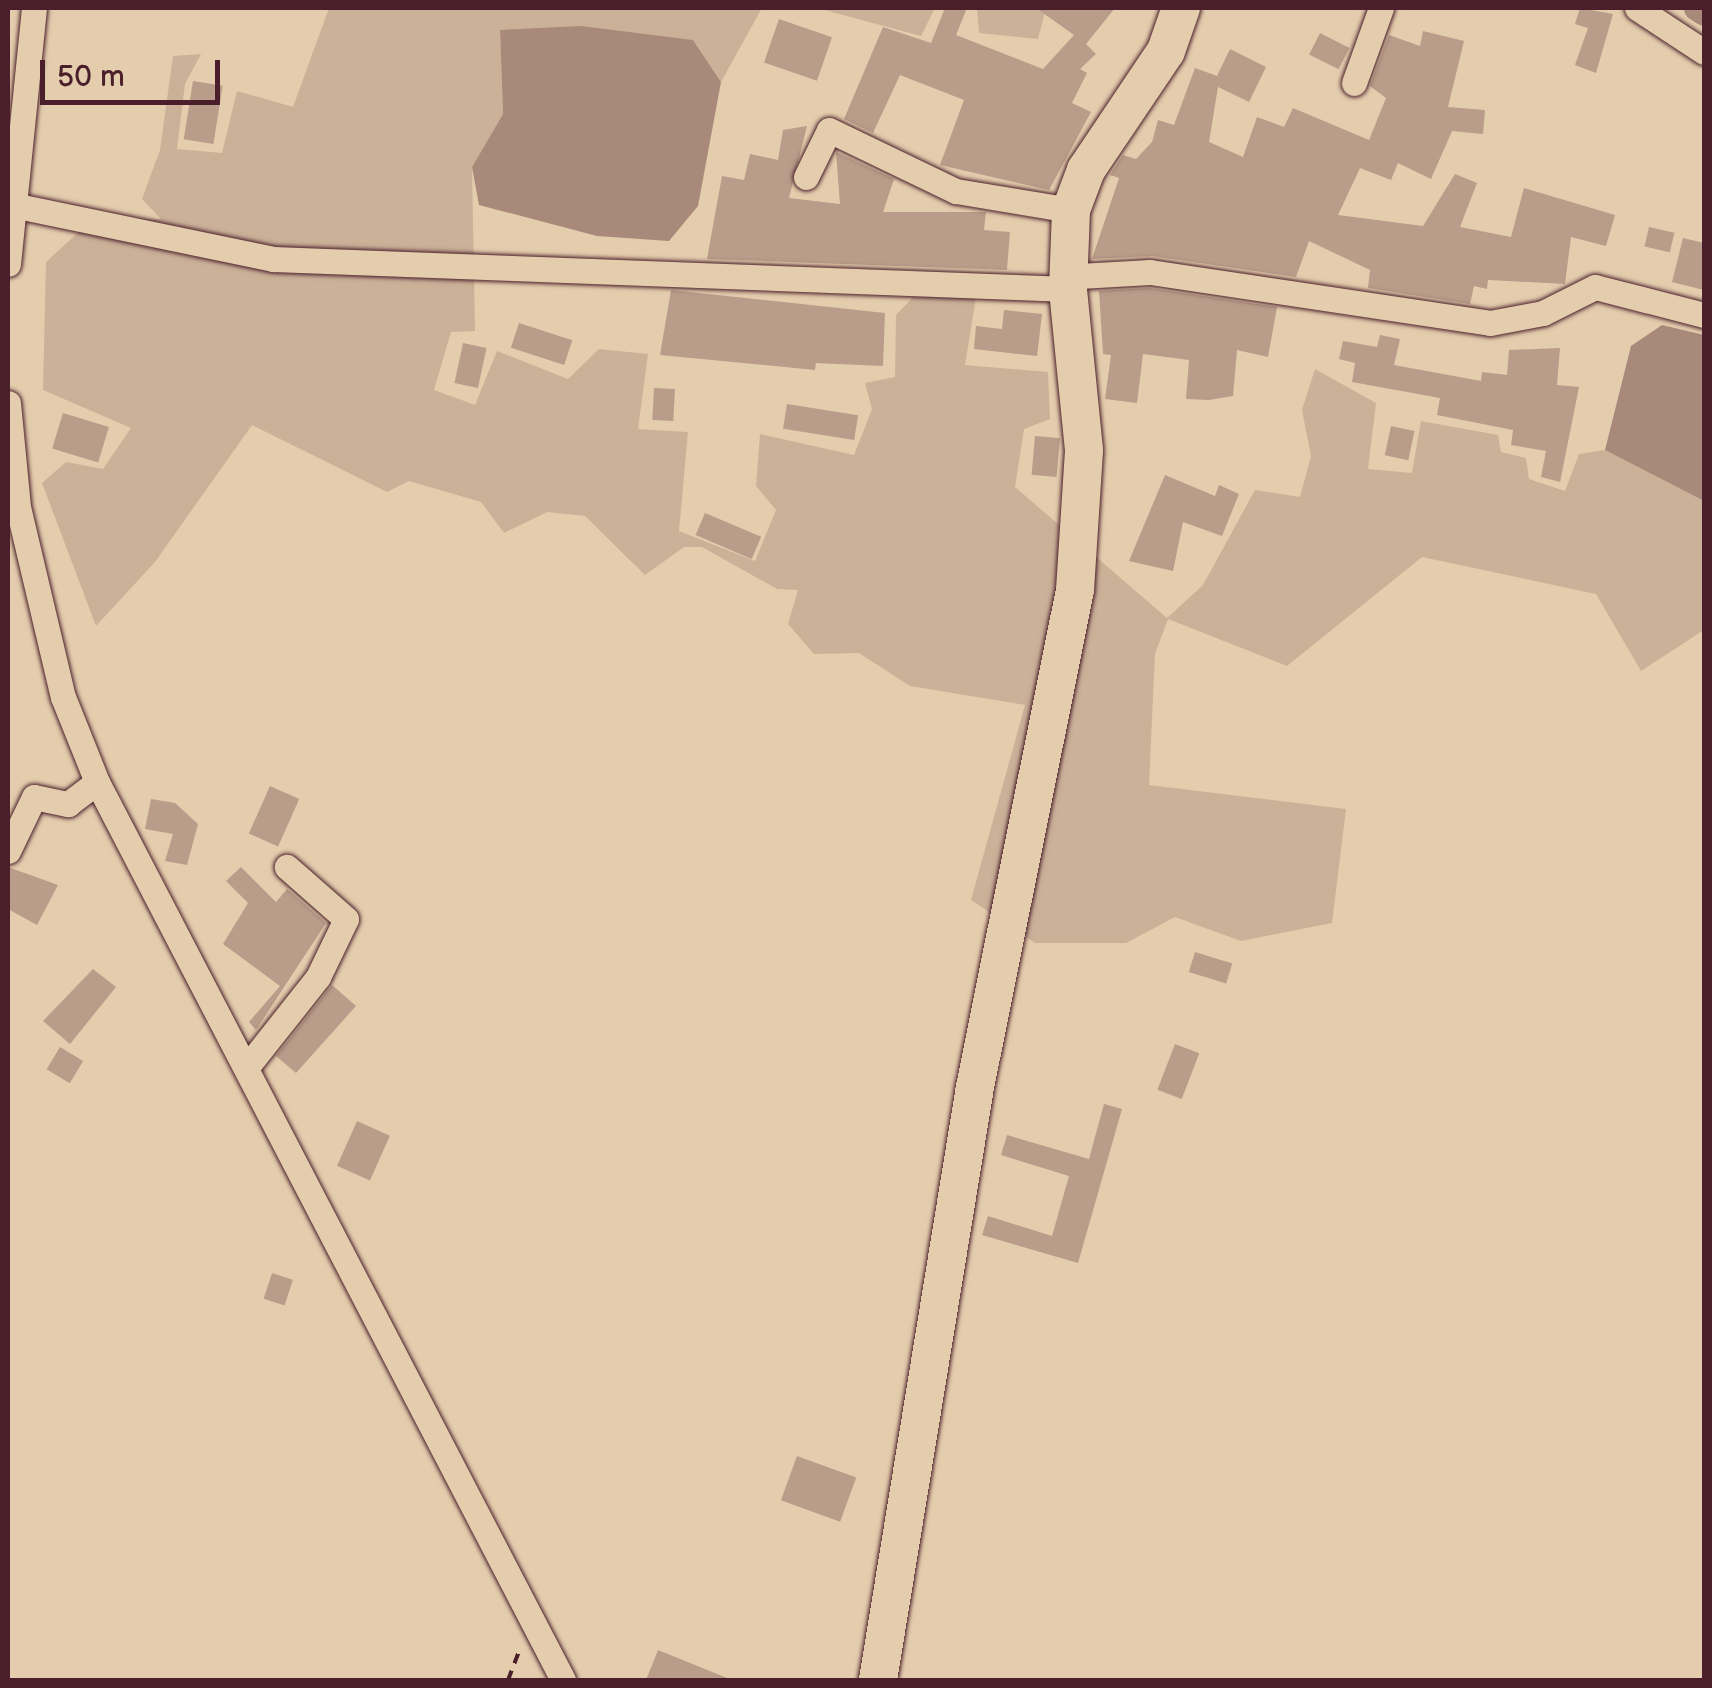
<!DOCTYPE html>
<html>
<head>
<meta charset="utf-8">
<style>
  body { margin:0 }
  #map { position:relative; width:1712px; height:1688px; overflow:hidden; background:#e4cdad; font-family:"Balsamiq Sans",sans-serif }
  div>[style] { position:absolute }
  .green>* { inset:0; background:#cbb198 }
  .water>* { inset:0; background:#a8897a }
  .canal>* { height:25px; margin:-12.5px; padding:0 12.5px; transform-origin:12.5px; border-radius:12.5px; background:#a8897a }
  .building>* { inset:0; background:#b99c89; transform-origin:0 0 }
  .path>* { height:4px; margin-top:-2px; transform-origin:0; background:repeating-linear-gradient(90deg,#4a1f2b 0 10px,transparent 0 18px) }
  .roads { filter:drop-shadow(0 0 2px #4a1f2b) drop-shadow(0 0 2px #4a1f2b) }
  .street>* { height:25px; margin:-12.5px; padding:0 12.5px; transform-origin:12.5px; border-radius:12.5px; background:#e4cdad }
  .secondary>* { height:38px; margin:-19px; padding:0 19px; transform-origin:19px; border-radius:19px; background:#e4cdad }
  span { translate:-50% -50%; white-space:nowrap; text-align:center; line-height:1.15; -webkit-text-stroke:8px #e4cdad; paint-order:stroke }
  .frame { position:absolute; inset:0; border:10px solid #4a1f2b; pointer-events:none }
  .scale { position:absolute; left:40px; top:60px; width:180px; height:45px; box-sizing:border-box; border:5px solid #4a1f2b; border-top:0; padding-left:12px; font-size:30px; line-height:35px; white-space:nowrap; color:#4a1f2b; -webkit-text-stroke:8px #e4cdad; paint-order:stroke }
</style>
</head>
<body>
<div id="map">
  <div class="green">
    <i style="clip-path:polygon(329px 8px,762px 8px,721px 82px,693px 40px,500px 30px,503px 114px,472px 167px,475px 331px,451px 332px,434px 390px,475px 405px,497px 351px,568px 379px,599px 349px,648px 354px,638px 429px,688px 432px,679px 531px,755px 561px,776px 510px,756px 486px,760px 434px,854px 455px,872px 409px,865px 383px,895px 377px,896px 315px,917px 293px,976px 297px,965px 365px,1048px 372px,1050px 419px,1024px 429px,1015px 487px,1167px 618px,1203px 585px,1255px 490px,1300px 497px,1311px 456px,1302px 410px,1315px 369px,1376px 403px,1368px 469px,1412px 473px,1421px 421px,1498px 435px,1501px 452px,1526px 458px,1529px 479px,1565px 491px,1579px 454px,1605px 450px,1704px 501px,1704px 630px,1641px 671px,1596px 594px,1422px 557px,1287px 666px,1168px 619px,1155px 654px,1149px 785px,1346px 809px,1332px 923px,1241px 941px,1175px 917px,1126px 943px,1035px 943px,971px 900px,1025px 705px,910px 686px,859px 653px,814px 654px,788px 624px,798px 590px,777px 589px,702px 547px,684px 547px,645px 575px,585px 516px,547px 512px,504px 533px,481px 502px,409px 481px,387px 492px,252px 425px,155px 562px,96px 626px,42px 483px,66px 462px,103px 469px,131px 428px,43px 390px,46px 262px,94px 218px,161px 219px,142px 199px,160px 150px,173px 56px,201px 54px,185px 84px,177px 149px,222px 153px,237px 91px,293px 107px)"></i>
    <i style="clip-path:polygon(817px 8px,935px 8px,921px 36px)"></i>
    <i style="clip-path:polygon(977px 8px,1046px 8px,1038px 39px,979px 33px)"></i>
  </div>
  <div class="water">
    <i style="clip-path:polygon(581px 26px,693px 40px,721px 82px,698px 206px,669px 241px,597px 236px,479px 205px,472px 167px,503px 114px,500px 30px)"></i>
    <i style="clip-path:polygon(1662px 325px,1704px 335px,1704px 501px,1605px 450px,1631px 346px)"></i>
  </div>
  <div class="canal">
    <i style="left:1696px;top:8px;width:9px;rotate:32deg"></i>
  </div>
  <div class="building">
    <i style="clip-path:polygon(945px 8px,967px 8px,956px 35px,1043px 69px,1074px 35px,1036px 8px,1115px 8px,1086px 44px,1096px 54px,1080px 69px,1087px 73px,1072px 103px,1091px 112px,1049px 190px,940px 165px,964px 100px,900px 75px,873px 133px,844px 119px,883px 27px,931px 43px)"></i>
    <i style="clip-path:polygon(1580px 8px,1613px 14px,1596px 73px,1575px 65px,1588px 28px,1575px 24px)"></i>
    <i style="left:779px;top:19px;width:56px;height:46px;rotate:19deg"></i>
    <i style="clip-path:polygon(1423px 31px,1464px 41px,1448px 107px,1485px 110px,1483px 134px,1452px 131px,1431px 179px,1398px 163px,1391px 180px,1360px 168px,1338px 215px,1423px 226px,1455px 174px,1477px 183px,1460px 227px,1511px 237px,1524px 188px,1615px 215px,1606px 246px,1571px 237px,1565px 284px,1488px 280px,1487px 289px,1474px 286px,1470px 304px,1368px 288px,1370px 270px,1309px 241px,1296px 277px,1152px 256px,1092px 259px,1119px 178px,1110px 175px,1123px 155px,1136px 159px,1152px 142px,1158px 120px,1174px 125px,1195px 68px,1217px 76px,1230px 49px,1266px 67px,1249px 102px,1218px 87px,1209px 142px,1243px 157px,1257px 117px,1284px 127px,1293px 108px,1369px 140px,1386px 98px,1370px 86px,1389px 35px,1420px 46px)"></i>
    <i style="left:1320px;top:33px;width:33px;height:24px;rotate:27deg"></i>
    <i style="left:193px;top:81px;width:30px;height:59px;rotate:9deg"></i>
    <i style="clip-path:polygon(807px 126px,789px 198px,840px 204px,836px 152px,894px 179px,883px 212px,986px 212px,984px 230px,1010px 232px,1007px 270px,707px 259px,722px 176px,744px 180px,750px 154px,778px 160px,783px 130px)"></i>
    <i style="left:1649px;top:227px;width:26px;height:20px;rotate:13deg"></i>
    <i style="clip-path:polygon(1683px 238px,1704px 243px,1704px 290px,1672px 282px)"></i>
    <i style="clip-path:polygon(1149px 288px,1277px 307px,1268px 357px,1237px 350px,1233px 396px,1209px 400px,1186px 399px,1189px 360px,1143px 354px,1137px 403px,1105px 399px,1111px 355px,1103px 354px,1099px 291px)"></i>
    <i style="clip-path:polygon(671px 290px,885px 313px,883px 366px,816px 363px,815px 370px,660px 355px)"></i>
    <i style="clip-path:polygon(1004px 310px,1042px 314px,1037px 356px,974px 349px,976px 326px,1002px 329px)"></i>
    <i style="left:519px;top:323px;width:56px;height:26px;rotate:18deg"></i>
    <i style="clip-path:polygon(1380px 335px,1400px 339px,1394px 365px,1481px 381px,1482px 372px,1507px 375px,1509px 350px,1560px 348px,1557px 385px,1579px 387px,1560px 482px,1541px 477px,1546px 451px,1511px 445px,1513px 430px,1437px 415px,1440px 398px,1352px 382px,1355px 363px,1339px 359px,1343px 341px,1377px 347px)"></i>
    <i style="left:463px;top:343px;width:24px;height:41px;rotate:12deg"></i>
    <i style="left:654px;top:388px;width:21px;height:32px;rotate:3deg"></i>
    <i style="left:787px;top:404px;width:72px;height:25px;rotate:9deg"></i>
    <i style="left:63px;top:413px;width:48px;height:37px;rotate:17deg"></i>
    <i style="left:1391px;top:426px;width:24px;height:30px;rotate:12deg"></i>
    <i style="left:1035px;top:436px;width:25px;height:39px;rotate:5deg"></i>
    <i style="clip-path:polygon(1165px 475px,1215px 496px,1219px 485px,1239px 494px,1222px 536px,1183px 522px,1173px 571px,1129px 561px)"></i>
    <i style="left:705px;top:513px;width:61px;height:24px;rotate:23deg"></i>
    <i style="left:270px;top:786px;width:32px;height:52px;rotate:24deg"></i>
    <i style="clip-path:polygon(151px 799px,175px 803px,198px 824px,187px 865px,165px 861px,173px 834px,145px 829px)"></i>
    <i style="clip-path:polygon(8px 867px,58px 885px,37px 925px,8px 909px)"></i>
    <i style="clip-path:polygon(241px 867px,276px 902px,287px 889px,326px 923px,256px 1030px,249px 1022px,280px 986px,223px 944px,248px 903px,226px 881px)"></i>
    <i style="left:1195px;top:952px;width:39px;height:21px;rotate:17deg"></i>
    <i style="clip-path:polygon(93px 969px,116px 987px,70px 1044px,43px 1021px)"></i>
    <i style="clip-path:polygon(332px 985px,356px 1006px,296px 1073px,276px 1056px)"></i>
    <i style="left:1175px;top:1044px;width:26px;height:49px;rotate:21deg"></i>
    <i style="left:60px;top:1047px;width:27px;height:26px;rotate:31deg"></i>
    <i style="clip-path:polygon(1104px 1104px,1122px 1109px,1078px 1263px,982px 1235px,988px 1216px,1052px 1236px,1069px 1176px,1001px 1155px,1007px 1135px,1089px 1159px)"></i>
    <i style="left:357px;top:1121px;width:36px;height:49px;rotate:24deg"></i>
    <i style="left:272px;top:1273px;width:22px;height:27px;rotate:18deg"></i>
    <i style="left:797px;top:1456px;width:63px;height:47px;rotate:20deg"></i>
    <i style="clip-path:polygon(658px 1650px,732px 1680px,646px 1680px)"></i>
  </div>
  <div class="path">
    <i style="left:508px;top:1680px;width:30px;rotate:-69deg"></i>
  </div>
  <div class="roads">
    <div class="street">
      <i style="left:1637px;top:8px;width:80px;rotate:33.3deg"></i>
      <i style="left:1354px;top:83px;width:80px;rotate:-70.2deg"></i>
      <i style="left:806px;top:177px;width:52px;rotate:-63.9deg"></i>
      <i style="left:829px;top:130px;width:141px;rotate:25.7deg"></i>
      <i style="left:956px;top:191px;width:117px;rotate:9.4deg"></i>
      <i style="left:8px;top:204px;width:271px;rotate:11.7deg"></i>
      <i style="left:273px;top:259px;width:796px;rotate:2.16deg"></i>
      <i style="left:1068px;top:289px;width:17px;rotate:-50deg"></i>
      <i style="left:1079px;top:276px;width:71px;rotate:-3.2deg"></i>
      <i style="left:1150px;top:272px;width:344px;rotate:8.5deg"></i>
      <i style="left:1490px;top:323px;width:54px;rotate:-10.7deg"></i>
      <i style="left:1543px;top:313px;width:58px;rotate:-26.6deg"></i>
      <i style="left:1595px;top:287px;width:113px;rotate:14.4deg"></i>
      <i style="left:8px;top:264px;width:257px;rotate:-84.2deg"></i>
      <i style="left:8px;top:403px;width:104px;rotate:84.5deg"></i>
      <i style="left:18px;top:507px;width:195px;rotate:76.7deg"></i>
      <i style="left:63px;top:697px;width:92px;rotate:68.2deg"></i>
      <i style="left:97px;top:782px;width:1012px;rotate:62.57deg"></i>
      <i style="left:8px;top:851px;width:60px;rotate:-64.3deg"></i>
      <i style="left:34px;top:797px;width:35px;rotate:12deg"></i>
      <i style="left:68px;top:804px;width:36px;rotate:-37deg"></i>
      <i style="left:246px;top:1068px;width:116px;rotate:-51.6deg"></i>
      <i style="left:318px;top:977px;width:64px;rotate:-64.2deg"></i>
      <i style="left:346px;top:919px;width:79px;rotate:-138.6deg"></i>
    </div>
    <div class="secondary">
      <i style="left:878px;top:1680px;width:601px;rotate:-80.71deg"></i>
      <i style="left:975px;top:1087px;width:507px;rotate:-78.62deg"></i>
      <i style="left:1075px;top:590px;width:140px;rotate:-86.3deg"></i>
      <i style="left:1084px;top:450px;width:162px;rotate:-95.7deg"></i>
      <i style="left:1068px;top:289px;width:79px;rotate:-87.8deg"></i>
      <i style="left:1071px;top:210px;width:43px;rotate:-69.4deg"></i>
      <i style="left:1086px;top:170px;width:143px;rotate:-56.1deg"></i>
      <i style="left:1166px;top:51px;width:46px;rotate:-70.8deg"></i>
    </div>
  </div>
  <div class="frame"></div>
  <div class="scale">50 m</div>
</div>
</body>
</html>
